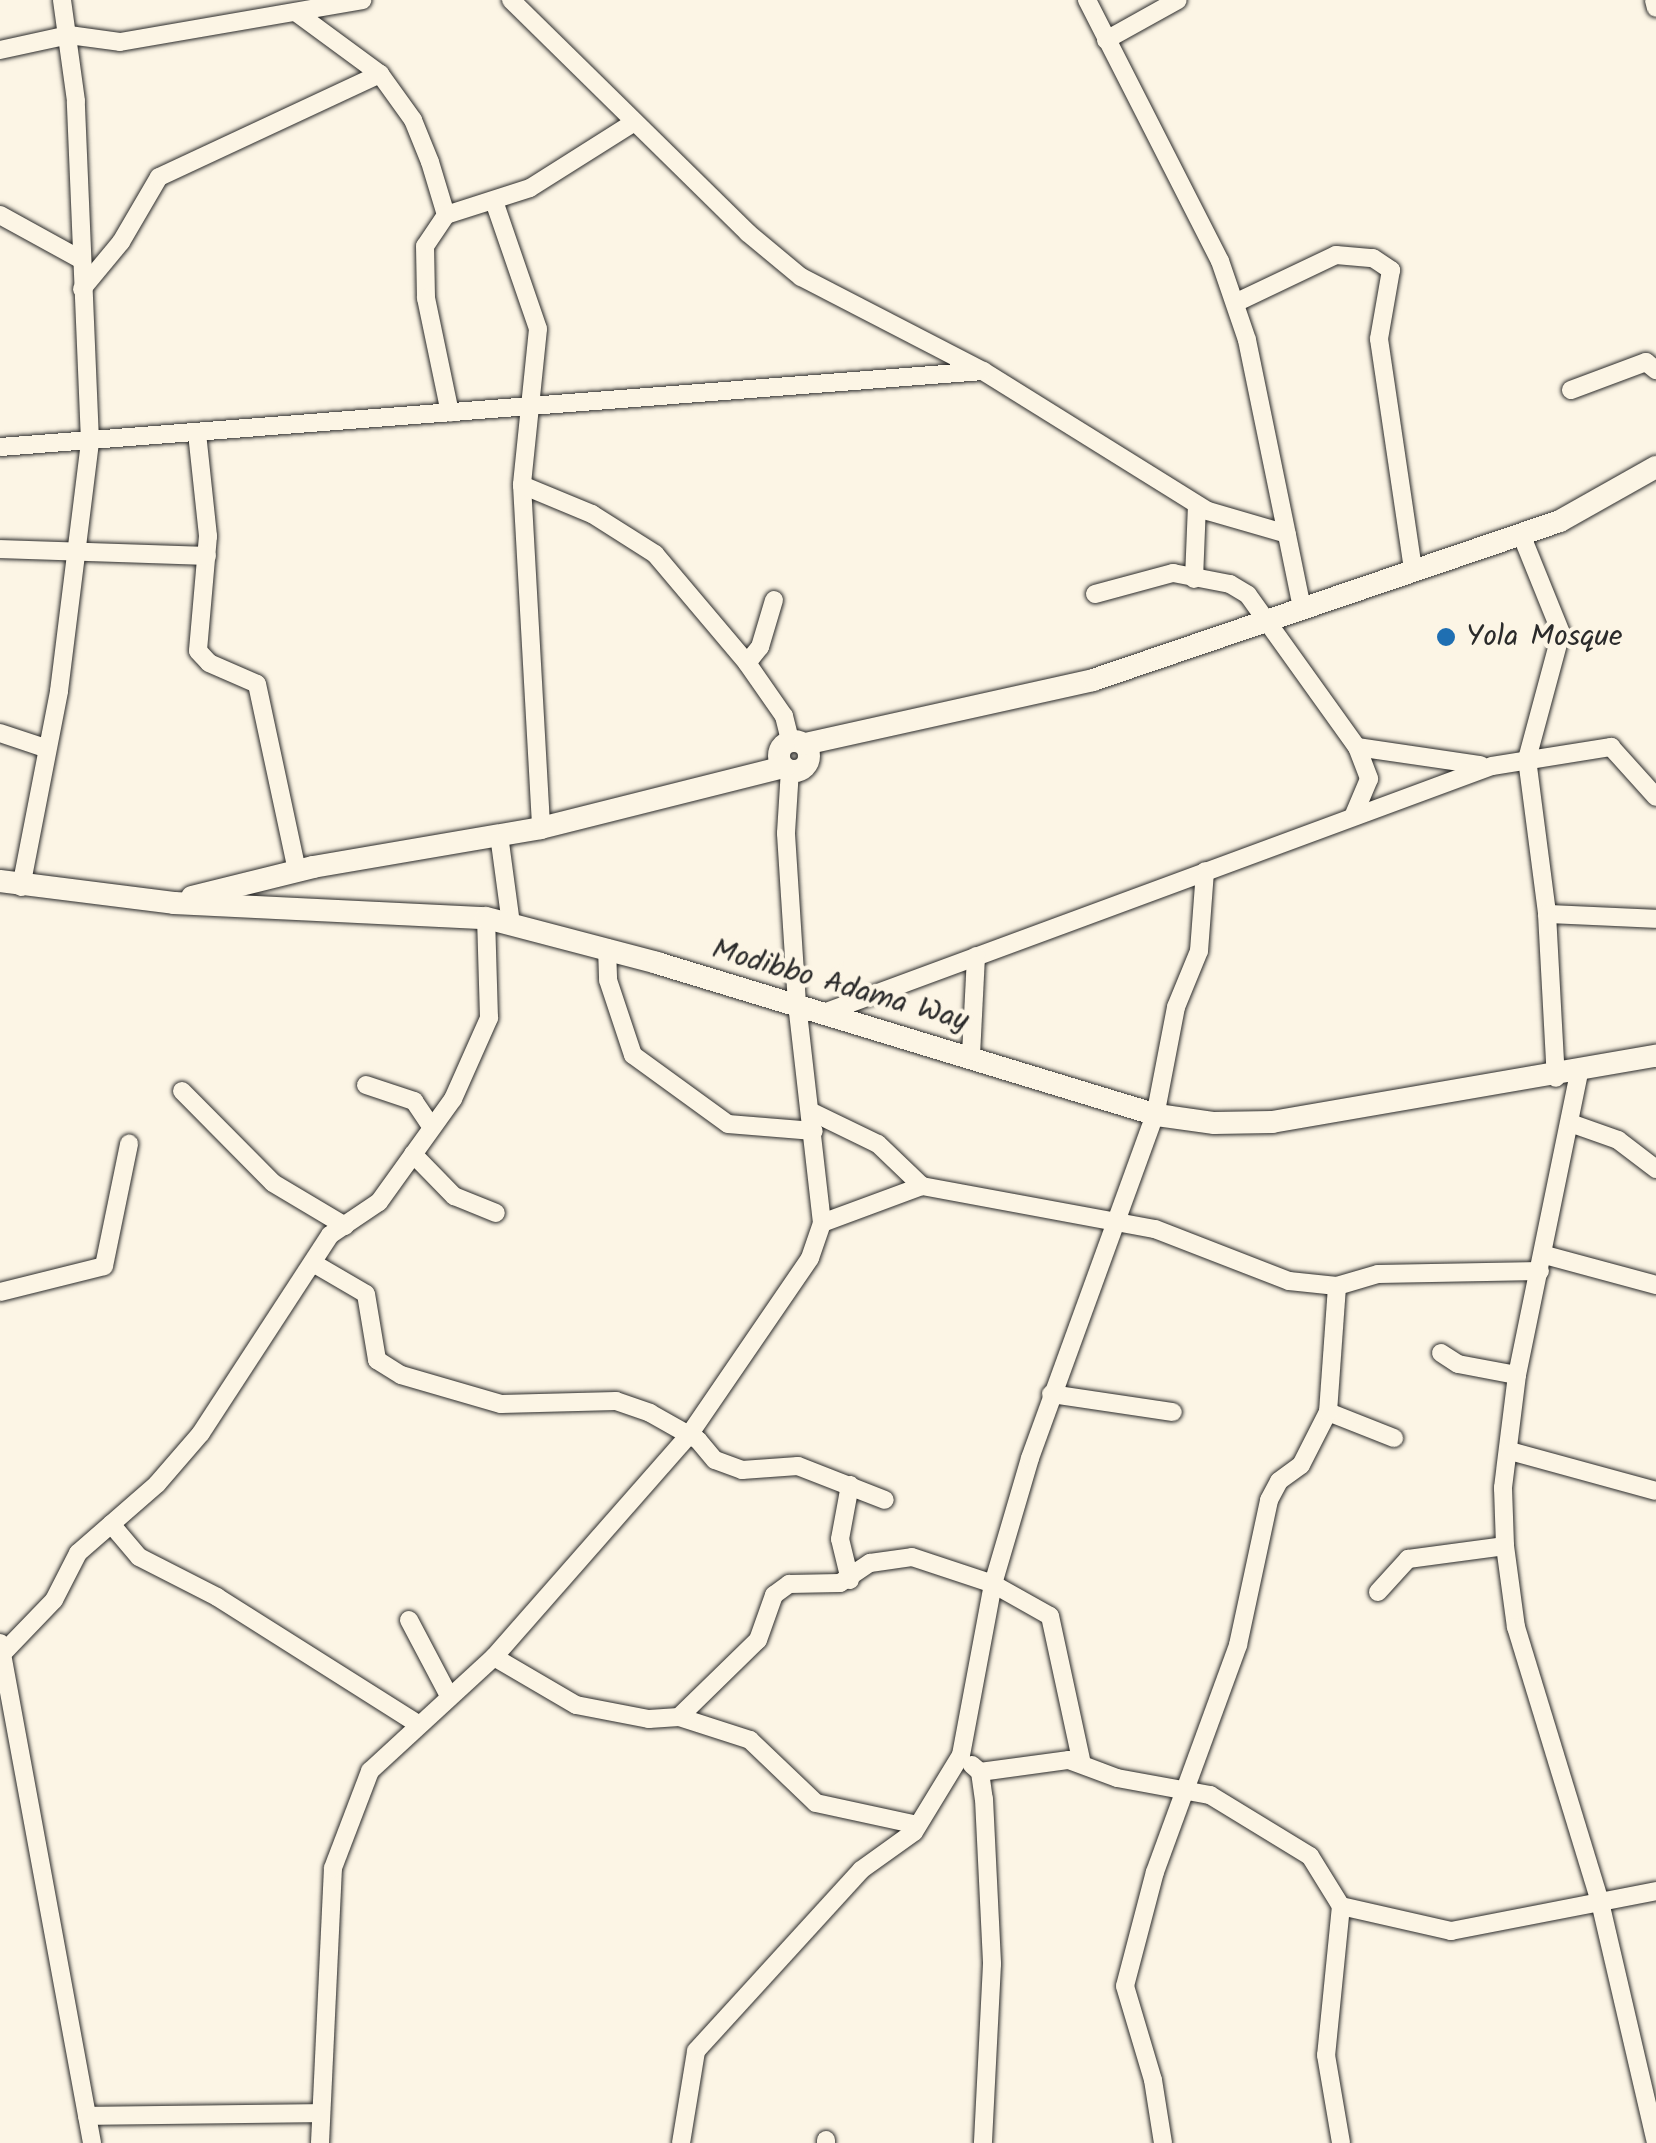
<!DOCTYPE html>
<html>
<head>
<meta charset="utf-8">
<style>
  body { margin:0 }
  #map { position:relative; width:1656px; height:2143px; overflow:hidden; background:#fcf5e5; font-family:Kalam,sans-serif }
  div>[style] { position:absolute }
  .roads { filter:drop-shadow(0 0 2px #2b2b2b) drop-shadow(0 0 2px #2b2b2b) }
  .minor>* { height:18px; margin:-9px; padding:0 9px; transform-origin:9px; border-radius:9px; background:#fcf5e5 }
  .major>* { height:22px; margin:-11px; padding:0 11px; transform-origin:11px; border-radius:11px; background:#fcf5e5 }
  .major>.ring { margin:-11px; padding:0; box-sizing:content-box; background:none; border:22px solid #fcf5e5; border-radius:50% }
  .dots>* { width:28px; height:28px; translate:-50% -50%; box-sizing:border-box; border:5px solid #fcf5e5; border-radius:50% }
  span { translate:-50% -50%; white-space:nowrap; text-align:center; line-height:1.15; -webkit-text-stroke:9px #fcf5e5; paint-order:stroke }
  .poi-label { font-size:30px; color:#2b2b2b }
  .left { translate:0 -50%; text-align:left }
  .street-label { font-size:30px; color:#2b2b2b }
</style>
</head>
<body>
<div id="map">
  <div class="roads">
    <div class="minor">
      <i style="left:511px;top:0;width:332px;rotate:44.5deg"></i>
      <i style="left:748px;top:233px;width:69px;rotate:39.7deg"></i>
      <i style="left:801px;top:277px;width:205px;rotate:27.3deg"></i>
      <i style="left:983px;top:371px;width:265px;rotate:31.9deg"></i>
      <i style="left:1208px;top:511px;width:82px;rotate:16.2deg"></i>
      <i style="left:1087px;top:0;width:293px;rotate:63deg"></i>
      <i style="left:1220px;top:261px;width:83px;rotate:71.1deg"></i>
      <i style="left:1247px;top:340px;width:273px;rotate:78.4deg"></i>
      <i style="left:1654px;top:0;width:8px;rotate:76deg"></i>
      <i style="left:297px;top:13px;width:103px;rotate:36.3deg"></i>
      <i style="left:380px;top:74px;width:57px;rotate:54.3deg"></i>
      <i style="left:413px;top:120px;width:45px;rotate:68deg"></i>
      <i style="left:430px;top:162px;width:55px;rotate:73.2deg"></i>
      <i style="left:446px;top:215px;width:37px;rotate:124deg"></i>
      <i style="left:425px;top:246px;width:52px;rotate:88.9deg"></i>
      <i style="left:426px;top:298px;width:117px;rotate:78.2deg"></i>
      <i style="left:1106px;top:40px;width:82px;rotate:-29.1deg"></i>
      <i style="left:0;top:50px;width:71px;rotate:-12.3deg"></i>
      <i style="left:69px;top:35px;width:51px;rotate:7.8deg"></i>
      <i style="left:120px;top:42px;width:246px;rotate:-9.8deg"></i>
      <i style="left:494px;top:201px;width:135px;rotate:71deg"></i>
      <i style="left:538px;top:329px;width:157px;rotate:95.9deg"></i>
      <i style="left:522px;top:485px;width:344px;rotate:86.8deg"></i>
      <i style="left:0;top:215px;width:91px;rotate:28.8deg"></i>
      <i style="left:446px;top:215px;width:88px;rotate:-17.8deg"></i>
      <i style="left:530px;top:188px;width:122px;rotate:-32.3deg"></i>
      <i style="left:82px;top:289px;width:61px;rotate:-50.3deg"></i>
      <i style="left:121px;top:242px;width:75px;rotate:-59.7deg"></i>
      <i style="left:159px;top:177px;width:244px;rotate:-25deg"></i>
      <i style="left:1235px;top:303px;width:112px;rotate:-25.4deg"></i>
      <i style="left:1336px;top:255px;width:37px;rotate:5deg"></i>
      <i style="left:1373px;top:258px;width:22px;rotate:34deg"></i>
      <i style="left:1391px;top:270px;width:70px;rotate:99.9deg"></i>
      <i style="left:1379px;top:339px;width:232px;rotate:81.6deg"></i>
      <i style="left:1571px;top:390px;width:80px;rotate:-20.5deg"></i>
      <i style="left:1646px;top:362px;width:13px;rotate:39deg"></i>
      <i style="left:197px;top:433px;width:104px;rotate:83.9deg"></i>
      <i style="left:208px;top:536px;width:115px;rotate:95deg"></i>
      <i style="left:198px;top:651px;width:16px;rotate:47deg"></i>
      <i style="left:209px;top:663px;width:52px;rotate:23.6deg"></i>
      <i style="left:257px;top:684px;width:190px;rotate:77.9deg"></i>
      <i style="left:0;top:447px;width:986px;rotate:-4.42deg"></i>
      <i style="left:522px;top:485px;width:76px;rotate:22.5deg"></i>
      <i style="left:592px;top:514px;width:75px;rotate:32.4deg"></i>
      <i style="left:655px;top:554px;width:143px;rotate:49.8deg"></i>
      <i style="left:747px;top:663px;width:65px;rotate:55.1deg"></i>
      <i style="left:784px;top:716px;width:25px;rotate:76deg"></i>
      <i style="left:1521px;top:534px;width:107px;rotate:68deg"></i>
      <i style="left:1561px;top:633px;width:131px;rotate:105.1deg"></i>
      <i style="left:1527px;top:759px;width:156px;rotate:82.6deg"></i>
      <i style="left:1547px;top:914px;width:164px;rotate:86.9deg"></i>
      <i style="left:0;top:549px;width:207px;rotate:1.9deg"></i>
      <i style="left:1194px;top:579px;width:74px;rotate:-87.7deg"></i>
      <i style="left:1095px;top:594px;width:81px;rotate:-15.1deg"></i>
      <i style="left:1173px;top:573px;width:58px;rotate:10.9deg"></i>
      <i style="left:1230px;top:584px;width:21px;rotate:31deg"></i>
      <i style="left:1248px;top:595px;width:187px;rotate:54.4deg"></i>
      <i style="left:1357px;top:747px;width:34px;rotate:69deg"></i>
      <i style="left:1369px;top:779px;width:39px;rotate:113deg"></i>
      <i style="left:747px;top:663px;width:21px;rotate:-51deg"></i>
      <i style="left:760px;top:647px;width:49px;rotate:-73.4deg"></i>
      <i style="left:0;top:733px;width:47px;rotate:18.4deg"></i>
      <i style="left:1357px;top:747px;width:125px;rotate:8.3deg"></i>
      <i style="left:499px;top:835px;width:90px;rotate:82.3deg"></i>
      <i style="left:21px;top:887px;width:200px;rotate:-79deg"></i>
      <i style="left:59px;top:691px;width:252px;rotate:-82.9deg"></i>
      <i style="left:90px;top:441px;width:340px;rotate:-92.4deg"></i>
      <i style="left:76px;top:101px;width:102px;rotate:-97.9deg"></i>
      <i style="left:1547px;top:914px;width:109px;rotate:2.6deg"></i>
      <i style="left:607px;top:948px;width:32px;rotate:88deg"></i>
      <i style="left:608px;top:980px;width:79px;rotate:71.6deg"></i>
      <i style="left:633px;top:1055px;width:117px;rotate:36deg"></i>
      <i style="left:728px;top:1124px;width:86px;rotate:4.7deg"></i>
      <i style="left:821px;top:1014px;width:715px;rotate:-20.28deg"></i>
      <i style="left:1492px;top:766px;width:121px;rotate:-9.1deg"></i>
      <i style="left:1611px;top:747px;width:67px;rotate:48deg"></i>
      <i style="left:971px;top:1055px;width:99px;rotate:-87.1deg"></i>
      <i style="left:1579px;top:1073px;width:308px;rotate:101.6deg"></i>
      <i style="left:1517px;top:1375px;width:114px;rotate:97.1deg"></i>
      <i style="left:1503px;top:1488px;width:58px;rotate:88deg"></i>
      <i style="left:1505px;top:1546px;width:82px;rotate:82.3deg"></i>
      <i style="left:1516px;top:1627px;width:288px;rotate:73deg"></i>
      <i style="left:1600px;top:1902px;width:247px;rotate:76.9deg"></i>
      <i style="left:366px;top:1085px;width:51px;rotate:18.4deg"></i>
      <i style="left:414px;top:1101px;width:27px;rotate:56deg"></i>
      <i style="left:182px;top:1091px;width:129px;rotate:45.3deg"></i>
      <i style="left:273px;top:1183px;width:84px;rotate:30.8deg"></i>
      <i style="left:812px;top:1112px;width:73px;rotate:25.9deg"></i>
      <i style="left:878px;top:1144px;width:61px;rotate:43.7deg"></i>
      <i style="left:1573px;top:1124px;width:48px;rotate:19.6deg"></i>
      <i style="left:1618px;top:1140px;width:48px;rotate:37.3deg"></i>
      <i style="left:413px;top:1154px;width:59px;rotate:45.7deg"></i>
      <i style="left:454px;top:1196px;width:45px;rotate:22deg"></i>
      <i style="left:822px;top:1223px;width:107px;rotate:-20.3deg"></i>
      <i style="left:922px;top:1186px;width:237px;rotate:10.5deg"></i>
      <i style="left:1155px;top:1229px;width:144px;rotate:21.2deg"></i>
      <i style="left:1289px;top:1281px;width:48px;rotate:5.9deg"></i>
      <i style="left:1337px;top:1286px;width:43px;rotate:-16.3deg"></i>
      <i style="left:1378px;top:1274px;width:162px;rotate:-1.1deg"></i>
      <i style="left:1545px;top:1255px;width:115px;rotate:15.1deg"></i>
      <i style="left:313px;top:1263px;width:61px;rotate:30.3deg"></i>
      <i style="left:366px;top:1294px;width:67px;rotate:80.5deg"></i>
      <i style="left:377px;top:1360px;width:28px;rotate:32deg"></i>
      <i style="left:401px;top:1375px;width:104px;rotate:16.2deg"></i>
      <i style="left:501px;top:1404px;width:115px;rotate:-1.5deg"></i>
      <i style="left:616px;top:1401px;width:36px;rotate:19deg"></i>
      <i style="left:650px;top:1413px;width:55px;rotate:29.4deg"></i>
      <i style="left:698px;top:1440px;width:26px;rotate:50deg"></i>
      <i style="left:715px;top:1460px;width:29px;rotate:20deg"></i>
      <i style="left:742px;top:1470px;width:56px;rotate:-4.1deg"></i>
      <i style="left:798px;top:1466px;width:93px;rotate:21.3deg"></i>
      <i style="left:0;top:1292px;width:107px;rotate:-14deg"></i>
      <i style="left:104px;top:1266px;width:125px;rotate:-78.4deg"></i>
      <i style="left:1441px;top:1353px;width:20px;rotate:33deg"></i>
      <i style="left:1458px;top:1364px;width:60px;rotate:10.6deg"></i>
      <i style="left:1051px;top:1394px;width:123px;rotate:8.4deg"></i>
      <i style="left:1328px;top:1412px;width:71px;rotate:21.5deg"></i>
      <i style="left:1510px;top:1451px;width:151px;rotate:15.3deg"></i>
      <i style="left:111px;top:1524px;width:43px;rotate:49.7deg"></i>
      <i style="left:139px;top:1557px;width:88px;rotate:27.1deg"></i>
      <i style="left:217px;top:1597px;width:236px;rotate:32.3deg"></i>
      <i style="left:850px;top:1580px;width:42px;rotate:-103.7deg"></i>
      <i style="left:840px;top:1539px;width:55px;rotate:-79.5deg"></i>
      <i style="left:1378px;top:1592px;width:45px;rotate:-47.7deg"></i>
      <i style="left:1408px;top:1559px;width:98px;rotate:-7.6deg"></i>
      <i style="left:409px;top:1620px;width:86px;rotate:62.2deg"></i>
      <i style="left:0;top:1643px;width:508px;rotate:79.57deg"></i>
      <i style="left:4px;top:1652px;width:72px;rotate:-46.1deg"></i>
      <i style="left:54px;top:1600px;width:53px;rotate:-62.9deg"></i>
      <i style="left:78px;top:1553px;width:105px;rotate:-41.1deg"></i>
      <i style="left:157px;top:1484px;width:67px;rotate:-49.2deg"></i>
      <i style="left:201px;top:1433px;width:236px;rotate:-56.9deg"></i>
      <i style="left:330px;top:1235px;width:59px;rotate:-34deg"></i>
      <i style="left:379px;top:1202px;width:127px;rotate:-54.3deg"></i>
      <i style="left:453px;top:1099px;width:89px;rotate:-66deg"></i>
      <i style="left:489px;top:1018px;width:100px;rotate:-91.7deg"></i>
      <i style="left:494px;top:1657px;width:95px;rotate:30.3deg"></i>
      <i style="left:576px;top:1705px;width:74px;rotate:10.9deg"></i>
      <i style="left:649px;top:1719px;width:30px;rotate:-4deg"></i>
      <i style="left:679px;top:1717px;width:75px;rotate:17.9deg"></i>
      <i style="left:750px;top:1740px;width:91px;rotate:43.7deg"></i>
      <i style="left:816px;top:1803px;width:104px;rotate:12.2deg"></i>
      <i style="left:679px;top:1717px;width:110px;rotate:-44.3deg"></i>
      <i style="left:758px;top:1640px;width:48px;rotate:-70.4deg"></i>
      <i style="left:774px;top:1595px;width:19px;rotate:-36deg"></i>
      <i style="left:789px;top:1584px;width:51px;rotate:-1.1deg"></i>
      <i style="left:840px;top:1583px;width:36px;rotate:-34deg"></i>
      <i style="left:870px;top:1563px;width:42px;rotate:-8.1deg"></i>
      <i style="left:912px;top:1557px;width:85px;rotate:18.4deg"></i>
      <i style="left:993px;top:1584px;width:65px;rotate:29.3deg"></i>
      <i style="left:1050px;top:1616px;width:151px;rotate:77.8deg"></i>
      <i style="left:972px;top:1765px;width:11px;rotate:41deg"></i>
      <i style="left:980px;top:1772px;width:27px;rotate:82deg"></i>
      <i style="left:984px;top:1799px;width:165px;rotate:87.2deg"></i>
      <i style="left:992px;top:1964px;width:179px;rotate:92.9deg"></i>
      <i style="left:980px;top:1772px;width:90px;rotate:-7.7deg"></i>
      <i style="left:1069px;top:1760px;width:51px;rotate:20.6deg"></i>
      <i style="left:1117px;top:1778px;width:95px;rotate:10.4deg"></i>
      <i style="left:1210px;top:1795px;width:117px;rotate:31.4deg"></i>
      <i style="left:1310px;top:1856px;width:59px;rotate:58.2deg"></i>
      <i style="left:1341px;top:1906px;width:113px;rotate:12.8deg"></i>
      <i style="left:1451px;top:1931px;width:209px;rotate:-11deg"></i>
      <i style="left:1341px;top:1906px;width:150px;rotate:95.7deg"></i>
      <i style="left:1326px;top:2055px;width:89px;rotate:80.3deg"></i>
      <i style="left:87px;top:2116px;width:233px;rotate:-0.7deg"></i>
      <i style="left:826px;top:2140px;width:3px;rotate:90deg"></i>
      <i style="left:320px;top:2143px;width:275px;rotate:-87.3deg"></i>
      <i style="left:333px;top:1868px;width:104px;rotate:-69.1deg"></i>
      <i style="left:370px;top:1771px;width:168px;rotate:-42.6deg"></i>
      <i style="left:494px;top:1657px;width:295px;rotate:-48.7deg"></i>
      <i style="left:689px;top:1435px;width:214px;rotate:-55.6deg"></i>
      <i style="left:810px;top:1258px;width:37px;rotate:-71deg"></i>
      <i style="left:822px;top:1223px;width:220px;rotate:-96.5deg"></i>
      <i style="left:797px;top:1004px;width:171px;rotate:-93.7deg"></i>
      <i style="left:786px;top:833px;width:63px;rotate:-86.4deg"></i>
      <i style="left:681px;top:2143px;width:93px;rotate:-80.7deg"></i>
      <i style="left:696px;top:2051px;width:245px;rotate:-47.6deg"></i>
      <i style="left:861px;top:1870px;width:65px;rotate:-35.6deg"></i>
      <i style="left:914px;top:1832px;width:90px;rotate:-58.6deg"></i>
      <i style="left:961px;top:1755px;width:174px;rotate:-79.4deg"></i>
      <i style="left:993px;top:1584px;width:131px;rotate:-73.6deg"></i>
      <i style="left:1030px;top:1458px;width:369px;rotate:-70deg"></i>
      <i style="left:1156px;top:1111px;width:106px;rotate:-79.1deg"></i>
      <i style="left:1176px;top:1007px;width:61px;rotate:-67.7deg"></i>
      <i style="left:1199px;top:951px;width:80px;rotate:-85.7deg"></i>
      <i style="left:1163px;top:2143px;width:64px;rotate:-99deg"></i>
      <i style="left:1153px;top:2080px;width:98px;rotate:-106.6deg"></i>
      <i style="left:1125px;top:1986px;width:118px;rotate:-75.3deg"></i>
      <i style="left:1155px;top:1872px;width:242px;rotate:-69.9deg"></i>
      <i style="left:1238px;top:1645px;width:148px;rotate:-77.9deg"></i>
      <i style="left:1269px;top:1500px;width:21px;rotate:-62deg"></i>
      <i style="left:1279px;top:1481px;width:27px;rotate:-36deg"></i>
      <i style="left:1301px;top:1465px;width:59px;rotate:-63deg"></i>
      <i style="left:1328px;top:1412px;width:126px;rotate:-85.9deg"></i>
    </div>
    <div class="major">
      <i class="ring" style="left:779px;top:741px;width:8px;height:8px"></i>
      <i style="left:805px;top:744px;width:295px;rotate:-12.5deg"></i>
      <i style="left:1093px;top:680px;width:493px;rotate:-18.8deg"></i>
      <i style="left:1560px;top:521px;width:110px;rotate:-29.4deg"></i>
      <i style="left:0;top:881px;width:175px;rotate:7.2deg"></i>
      <i style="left:174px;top:903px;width:312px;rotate:2.8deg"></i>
      <i style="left:486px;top:918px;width:177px;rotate:14.7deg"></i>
      <i style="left:657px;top:963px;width:523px;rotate:16.91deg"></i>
      <i style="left:1157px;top:1115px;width:58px;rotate:8deg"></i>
      <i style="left:1214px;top:1123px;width:58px;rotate:-1deg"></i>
      <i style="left:1272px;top:1122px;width:390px;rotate:-9.8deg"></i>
      <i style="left:192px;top:897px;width:125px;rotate:-13.9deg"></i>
      <i style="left:313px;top:867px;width:231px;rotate:-9.7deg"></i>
      <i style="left:541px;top:828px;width:250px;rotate:-14.1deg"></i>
    </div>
  </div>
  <div class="dots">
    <i style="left:1446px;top:637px;background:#1f6fb2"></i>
  </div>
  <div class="poi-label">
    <span class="left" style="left:1466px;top:637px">Yola Mosque</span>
  </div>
  <div class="street-label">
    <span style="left:840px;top:986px;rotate:16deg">Modibbo Adama Way</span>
  </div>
</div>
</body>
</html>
